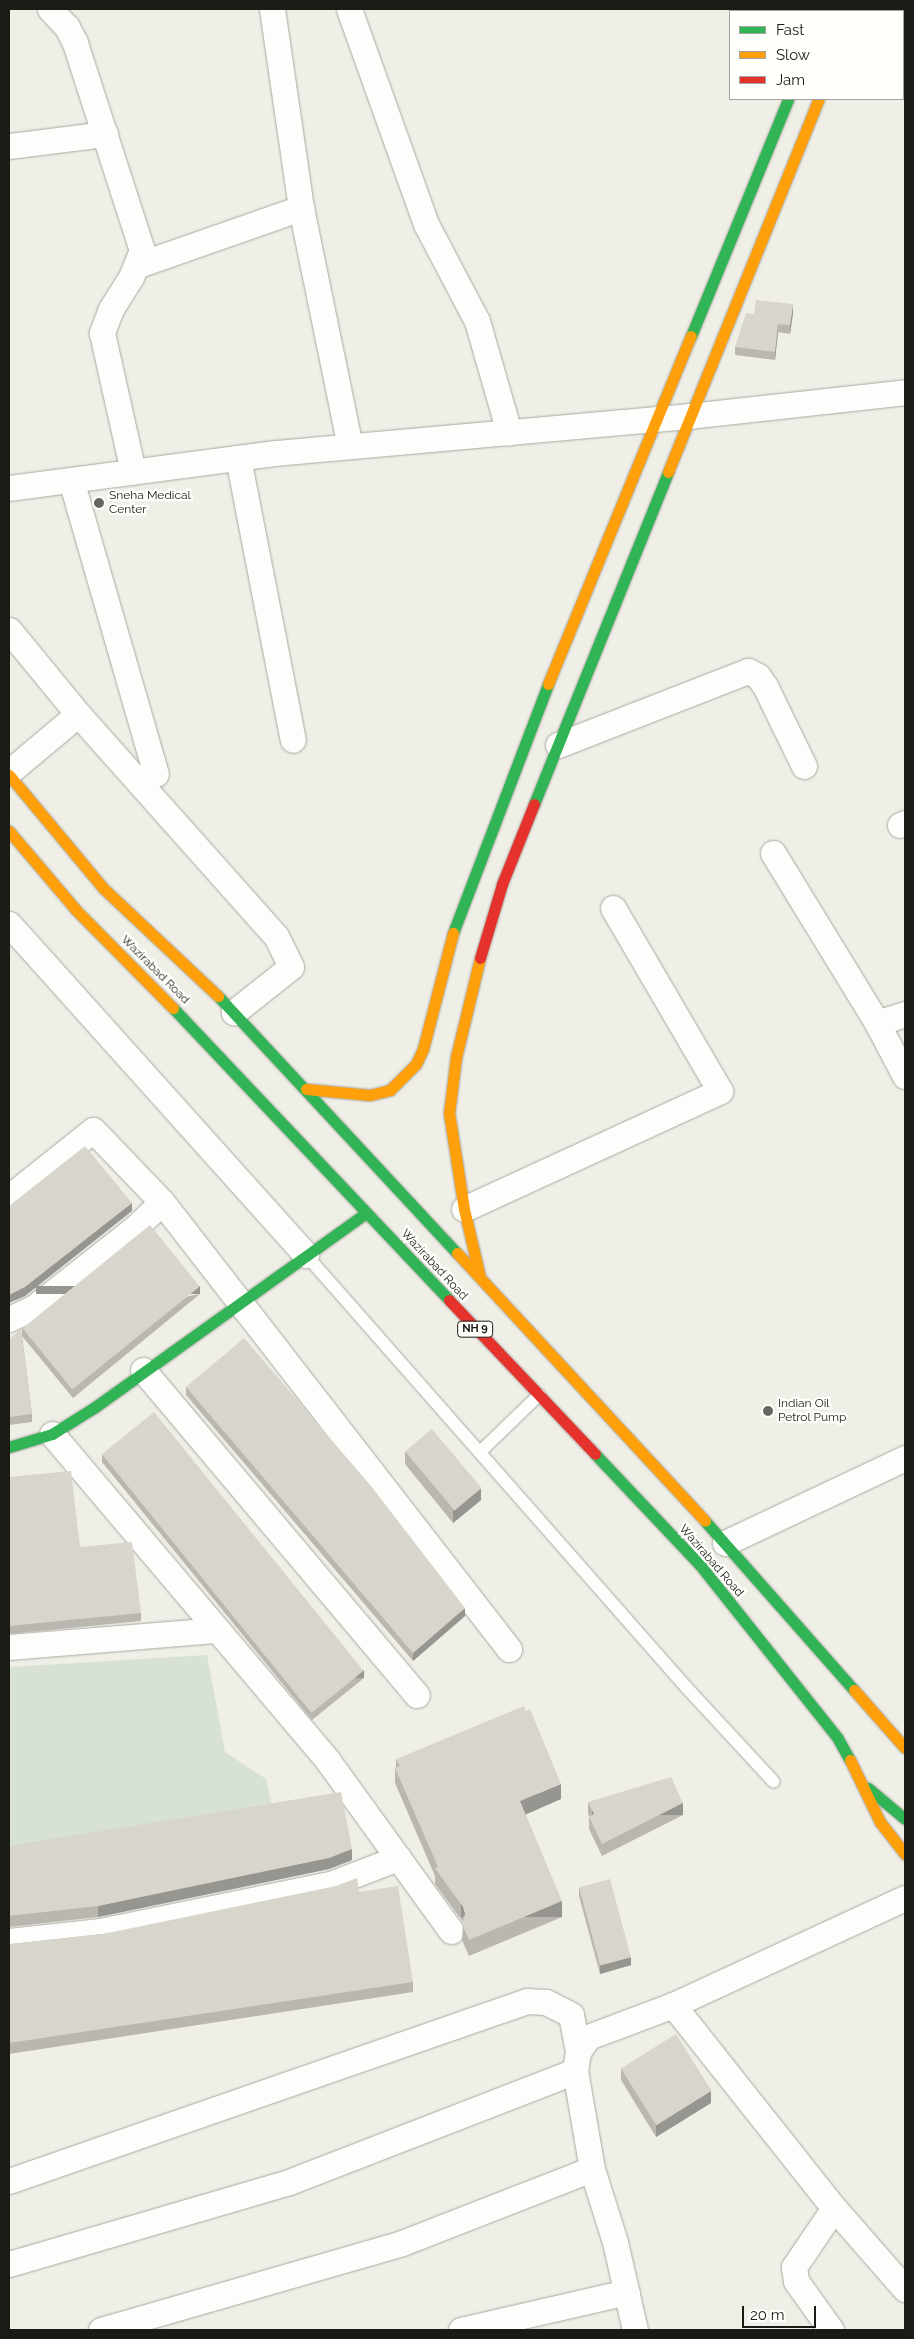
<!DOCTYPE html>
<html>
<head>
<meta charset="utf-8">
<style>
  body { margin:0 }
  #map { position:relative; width:914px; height:2339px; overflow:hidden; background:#f0efe7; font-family:Raleway,sans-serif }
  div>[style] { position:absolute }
  .green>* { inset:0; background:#d7e2d4 }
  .roads { filter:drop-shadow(0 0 1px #a8a8a2) drop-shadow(0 0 1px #a8a8a2) }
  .lane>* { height:12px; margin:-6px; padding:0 6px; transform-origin:6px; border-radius:6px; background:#fdfdfb }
  .street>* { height:25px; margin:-12.5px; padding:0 12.5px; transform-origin:12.5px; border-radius:12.5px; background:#fdfdfb }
  .fast>* { height:11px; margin:-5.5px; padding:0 5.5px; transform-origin:5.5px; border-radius:5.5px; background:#30b455 }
  .slow>* { height:11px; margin:-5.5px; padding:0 5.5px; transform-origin:5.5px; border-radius:5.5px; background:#ff9f0a }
  .jam>* { height:11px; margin:-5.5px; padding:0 5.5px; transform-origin:5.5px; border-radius:5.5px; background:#e5322d }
  .wall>* { inset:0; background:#b9b7af }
  .shaded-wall>* { inset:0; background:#96958f; transform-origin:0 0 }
  .building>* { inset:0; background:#d7d5cc; transform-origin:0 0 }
  .dots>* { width:14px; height:14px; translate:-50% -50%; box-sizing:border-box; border:2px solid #fffffc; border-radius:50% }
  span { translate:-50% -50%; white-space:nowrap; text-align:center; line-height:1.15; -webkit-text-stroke:4.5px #fffffc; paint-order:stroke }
  .shield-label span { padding:1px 4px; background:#fffffc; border:1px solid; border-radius:4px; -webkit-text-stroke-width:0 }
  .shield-label { font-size:11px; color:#1b1a15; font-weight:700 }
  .poi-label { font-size:12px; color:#1b1a15 }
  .left { translate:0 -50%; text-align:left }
  .street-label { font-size:12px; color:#1b1a15 }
  .frame { position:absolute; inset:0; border:10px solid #1b1a15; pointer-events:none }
  .legend { position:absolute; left:729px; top:10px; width:175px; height:90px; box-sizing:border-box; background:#fffffc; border:1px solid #a4a3a0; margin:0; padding:6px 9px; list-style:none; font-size:15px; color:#1b1a15 }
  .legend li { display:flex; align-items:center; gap:10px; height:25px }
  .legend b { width:25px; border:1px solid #a4a3a0 }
  .scale { position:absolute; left:742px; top:2306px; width:74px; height:22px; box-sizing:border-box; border:2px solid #1b1a15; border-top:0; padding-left:6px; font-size:15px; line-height:18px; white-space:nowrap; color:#1b1a15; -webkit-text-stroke:4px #fffffc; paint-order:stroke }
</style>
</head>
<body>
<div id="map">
  <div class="green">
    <i style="clip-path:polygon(207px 1655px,225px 1752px,266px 1779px,273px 1810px,9px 1850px,9px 1667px)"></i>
  </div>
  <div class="roads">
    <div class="lane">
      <i style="left:306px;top:1255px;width:575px;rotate:48.66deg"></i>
      <i style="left:686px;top:1687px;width:129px;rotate:47.2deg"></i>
      <i style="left:481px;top:1451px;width:81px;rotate:-44deg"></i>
    </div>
    <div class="street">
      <i style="left:50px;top:9px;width:25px;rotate:47deg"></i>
      <i style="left:67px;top:27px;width:18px;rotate:63deg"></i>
      <i style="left:75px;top:43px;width:218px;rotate:72.1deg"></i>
      <i style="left:142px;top:250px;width:29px;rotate:112deg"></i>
      <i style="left:131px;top:277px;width:38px;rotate:122deg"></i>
      <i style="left:111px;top:309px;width:26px;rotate:111deg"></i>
      <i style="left:102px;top:333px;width:142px;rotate:77.4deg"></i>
      <i style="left:272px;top:9px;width:201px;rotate:81.7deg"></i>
      <i style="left:301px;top:208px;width:243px;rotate:78.4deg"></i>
      <i style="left:349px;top:9px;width:228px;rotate:70.3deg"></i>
      <i style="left:426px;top:224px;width:110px;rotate:62.3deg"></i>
      <i style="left:477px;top:321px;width:116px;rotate:73.9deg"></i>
      <i style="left:9px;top:146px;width:97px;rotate:-7.1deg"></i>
      <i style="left:138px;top:265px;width:173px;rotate:-19.3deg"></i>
      <i style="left:238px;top:458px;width:287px;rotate:79deg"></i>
      <i style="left:71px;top:480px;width:306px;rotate:73.9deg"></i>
      <i style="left:9px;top:488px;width:268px;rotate:-7.5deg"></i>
      <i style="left:275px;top:453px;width:416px;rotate:-5.1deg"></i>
      <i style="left:689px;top:416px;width:217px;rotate:-6.3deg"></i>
      <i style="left:9px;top:630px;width:109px;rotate:50.6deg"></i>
      <i style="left:78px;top:714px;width:297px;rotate:48.3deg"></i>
      <i style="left:276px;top:936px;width:34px;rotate:64deg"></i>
      <i style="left:291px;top:967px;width:73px;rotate:141.7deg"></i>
      <i style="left:558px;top:745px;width:204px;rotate:-21.3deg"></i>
      <i style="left:748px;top:671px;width:11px;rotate:27deg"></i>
      <i style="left:758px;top:676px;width:12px;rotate:55deg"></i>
      <i style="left:765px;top:686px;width:89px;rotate:64deg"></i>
      <i style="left:9px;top:772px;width:90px;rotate:-40deg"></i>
      <i style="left:900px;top:825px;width:5px;rotate:-22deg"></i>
      <i style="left:773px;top:853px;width:199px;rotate:58.5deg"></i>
      <i style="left:877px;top:1023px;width:60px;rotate:62.2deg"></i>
      <i style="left:9px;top:924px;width:445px;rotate:48.1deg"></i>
      <i style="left:877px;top:1023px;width:29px;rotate:-18deg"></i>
      <i style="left:9px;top:1197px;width:107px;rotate:-38.6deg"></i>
      <i style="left:93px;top:1130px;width:100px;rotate:46.2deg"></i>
      <i style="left:162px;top:1202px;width:566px;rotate:52.18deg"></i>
      <i style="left:464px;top:1209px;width:282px;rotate:-24.7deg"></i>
      <i style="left:720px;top:1091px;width:212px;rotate:-120.3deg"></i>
      <i style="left:9px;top:1319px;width:26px;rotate:-25deg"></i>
      <i style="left:33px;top:1308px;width:131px;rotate:-38.2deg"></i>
      <i style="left:136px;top:1227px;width:36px;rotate:-44deg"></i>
      <i style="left:143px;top:1370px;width:425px;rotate:49.9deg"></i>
      <i style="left:52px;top:1434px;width:428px;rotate:49.8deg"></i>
      <i style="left:328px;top:1761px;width:210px;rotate:54.1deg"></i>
      <i style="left:725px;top:1543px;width:199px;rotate:-25.3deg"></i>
      <i style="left:9px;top:1647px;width:209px;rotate:-4.7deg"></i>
      <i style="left:9px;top:1941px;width:92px;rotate:-6.3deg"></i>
      <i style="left:100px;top:1931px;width:238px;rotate:-11.6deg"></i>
      <i style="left:333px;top:1883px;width:70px;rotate:-21deg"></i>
      <i style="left:673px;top:2005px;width:259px;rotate:51.6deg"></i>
      <i style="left:834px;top:2208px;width:108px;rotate:48.8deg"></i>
      <i style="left:9px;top:2181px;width:548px;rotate:-19.16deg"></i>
      <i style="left:527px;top:2001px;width:19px;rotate:3deg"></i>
      <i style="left:546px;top:2002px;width:28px;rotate:27deg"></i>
      <i style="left:571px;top:2015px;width:38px;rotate:79deg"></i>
      <i style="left:9px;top:2264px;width:292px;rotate:-16.3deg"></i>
      <i style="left:289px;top:2182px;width:307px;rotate:-21.2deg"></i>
      <i style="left:101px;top:2330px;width:313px;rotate:-16.1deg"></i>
      <i style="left:402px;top:2243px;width:204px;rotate:-21.3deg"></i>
      <i style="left:461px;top:2330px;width:170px;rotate:-12.9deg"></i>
      <i style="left:635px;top:2330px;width:90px;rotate:-102.8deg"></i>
      <i style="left:615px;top:2242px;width:77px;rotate:-107.5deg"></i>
      <i style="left:592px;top:2169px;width:99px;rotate:-99.8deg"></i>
      <i style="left:575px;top:2071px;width:19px;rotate:-81deg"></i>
      <i style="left:578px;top:2052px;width:18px;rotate:-56deg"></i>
      <i style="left:588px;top:2037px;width:91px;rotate:-20.6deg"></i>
      <i style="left:673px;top:2005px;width:255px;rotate:-24.8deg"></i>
      <i style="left:831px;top:2330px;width:60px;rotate:-125.5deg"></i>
      <i style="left:796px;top:2281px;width:14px;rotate:-98deg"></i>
      <i style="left:794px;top:2267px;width:71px;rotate:-55.9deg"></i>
    </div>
    <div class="fast">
      <i style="left:825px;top:11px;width:2px;rotate:-63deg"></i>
      <i style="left:855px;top:11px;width:2px;rotate:-63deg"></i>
      <i style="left:691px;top:336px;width:256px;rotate:-67.7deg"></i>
      <i style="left:534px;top:804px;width:358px;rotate:-68deg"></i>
      <i style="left:453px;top:933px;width:267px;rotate:-69.1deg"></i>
      <i style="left:218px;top:996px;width:351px;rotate:47.1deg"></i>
      <i style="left:173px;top:1008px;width:402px;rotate:46.6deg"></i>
      <i style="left:9px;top:1447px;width:45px;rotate:-16.8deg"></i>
      <i style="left:52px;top:1434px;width:51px;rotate:-32.1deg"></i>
      <i style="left:95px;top:1407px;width:333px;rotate:-35.6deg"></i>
      <i style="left:595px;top:1454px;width:153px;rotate:46.6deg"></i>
      <i style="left:700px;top:1565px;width:220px;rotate:51.5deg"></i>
      <i style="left:837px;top:1737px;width:26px;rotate:61deg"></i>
      <i style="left:705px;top:1521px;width:225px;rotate:48.6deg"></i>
      <i style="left:868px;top:1788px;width:48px;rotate:40deg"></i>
    </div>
    <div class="slow">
      <i style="left:668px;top:472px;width:402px;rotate:-68deg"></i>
      <i style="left:548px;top:684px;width:376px;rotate:-67.7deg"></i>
      <i style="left:9px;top:775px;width:147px;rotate:50.2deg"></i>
      <i style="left:103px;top:888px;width:158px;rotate:43.2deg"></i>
      <i style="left:9px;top:831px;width:104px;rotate:49.7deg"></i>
      <i style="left:76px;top:910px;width:138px;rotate:45.3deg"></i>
      <i style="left:480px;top:958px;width:102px;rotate:103.6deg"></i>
      <i style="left:456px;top:1057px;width:56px;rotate:97.1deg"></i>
      <i style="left:449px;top:1113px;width:97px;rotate:81.1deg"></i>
      <i style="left:464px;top:1209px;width:70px;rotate:76.8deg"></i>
      <i style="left:306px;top:1089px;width:64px;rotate:5.4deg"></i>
      <i style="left:370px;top:1095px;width:21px;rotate:-14deg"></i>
      <i style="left:390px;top:1090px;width:37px;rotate:-45deg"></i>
      <i style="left:416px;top:1064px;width:17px;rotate:-65deg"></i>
      <i style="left:423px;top:1049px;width:120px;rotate:-75.5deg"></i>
      <i style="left:457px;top:1253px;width:365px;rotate:47.2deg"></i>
      <i style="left:854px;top:1690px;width:77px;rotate:48.7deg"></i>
      <i style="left:850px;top:1760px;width:69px;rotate:64.2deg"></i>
      <i style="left:880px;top:1822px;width:41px;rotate:52deg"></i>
    </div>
    <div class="jam">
      <i style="left:480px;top:958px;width:77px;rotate:-73.4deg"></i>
      <i style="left:502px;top:884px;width:86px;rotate:-68.2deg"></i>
      <i style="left:449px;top:1300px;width:212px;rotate:46.5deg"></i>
    </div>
  </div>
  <div class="wall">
    <i style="clip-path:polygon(793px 313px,790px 334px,778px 332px,775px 360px,735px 355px,735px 347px)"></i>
    <i style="clip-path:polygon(200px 1294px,73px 1398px,22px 1336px,32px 1414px,32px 1422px,9px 1425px,9px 1339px,22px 1336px,22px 1328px)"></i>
    <i style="clip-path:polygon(186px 1387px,465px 1616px,413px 1661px,186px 1395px)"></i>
    <i style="clip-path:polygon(405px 1452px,481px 1500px,453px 1523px,405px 1464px)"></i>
    <i style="clip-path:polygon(102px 1454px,364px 1678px,312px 1720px,102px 1462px)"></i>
    <i style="clip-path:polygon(9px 1477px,80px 1547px,141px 1613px,141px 1621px,9px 1634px)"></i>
    <i style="clip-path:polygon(396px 1759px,561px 1799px,525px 1814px,562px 1917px,469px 1956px,462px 1940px,463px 1922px,435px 1884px,435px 1876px,395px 1783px,395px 1768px,396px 1767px)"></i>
    <i style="clip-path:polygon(588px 1802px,683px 1815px,602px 1856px,589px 1829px,589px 1817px,590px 1817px,588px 1814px)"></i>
    <i style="clip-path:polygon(9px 1846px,352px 1860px,329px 1869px,98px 1917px,9px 1927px)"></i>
    <i style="clip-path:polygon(579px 1887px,631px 1965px,600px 1974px,579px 1896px)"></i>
    <i style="clip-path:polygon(359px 1892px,413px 1982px,413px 1992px,9px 2054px,9px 1944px,11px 1944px,103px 1934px)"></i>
    <i style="clip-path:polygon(621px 2068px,711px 2103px,656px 2137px,621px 2080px)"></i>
  </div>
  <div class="shaded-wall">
    <i style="clip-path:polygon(793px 304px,793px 313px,790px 334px,790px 325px)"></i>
    <i style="clip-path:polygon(778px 324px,778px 332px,775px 360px,775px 352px)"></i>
    <i style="clip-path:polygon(132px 1203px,132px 1211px,25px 1296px,9px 1303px,9px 1295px)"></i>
    <i style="left:200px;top:1286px;width:8px;height:164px;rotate:90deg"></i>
    <i style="clip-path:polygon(481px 1488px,481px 1500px,453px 1523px,453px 1511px)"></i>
    <i style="clip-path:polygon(465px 1608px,465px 1616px,413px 1661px,413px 1653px)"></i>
    <i style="left:364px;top:1670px;width:8px;height:67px;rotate:90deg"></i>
    <i style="clip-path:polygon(561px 1784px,561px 1799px,520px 1817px,520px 1801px)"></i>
    <i style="left:683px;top:1803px;width:12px;height:91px;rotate:90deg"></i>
    <i style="clip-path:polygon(352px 1849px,352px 1860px,329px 1869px,98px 1917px,98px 1906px)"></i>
    <i style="left:562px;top:1901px;width:16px;height:101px;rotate:90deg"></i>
    <i style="clip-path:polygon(631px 1957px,631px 1965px,600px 1974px,600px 1965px)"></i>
    <i style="clip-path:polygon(711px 2091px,711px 2103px,656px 2137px,656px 2125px)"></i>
  </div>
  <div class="building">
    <i style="clip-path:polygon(756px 300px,793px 304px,790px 325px,778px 324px,775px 352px,735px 347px,746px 313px,754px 314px)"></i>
    <i style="clip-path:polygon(85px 1146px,132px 1203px,25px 1287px,9px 1295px,9px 1206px)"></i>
    <i style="left:150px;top:1225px;width:79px;height:164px;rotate:51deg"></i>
    <i style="clip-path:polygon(21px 1329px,32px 1414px,9px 1417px,9px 1339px)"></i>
    <i style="clip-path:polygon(244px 1338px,371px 1486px,465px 1608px,413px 1653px,186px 1387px)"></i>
    <i style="left:154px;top:1412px;width:333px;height:67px;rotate:51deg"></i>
    <i style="left:432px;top:1429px;width:77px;height:35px;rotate:50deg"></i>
    <i style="clip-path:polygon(71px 1471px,80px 1547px,132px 1542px,141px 1613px,9px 1626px,9px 1477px)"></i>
    <i style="clip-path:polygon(524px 1706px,526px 1711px,530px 1709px,561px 1784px,520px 1801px,562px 1901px,469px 1940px,462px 1924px,465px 1914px,463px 1907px,435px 1868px,438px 1867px,395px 1768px,400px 1766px,396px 1759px)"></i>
    <i style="clip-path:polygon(671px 1777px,683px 1803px,602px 1844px,589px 1817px,594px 1814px,588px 1802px)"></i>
    <i style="clip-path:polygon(341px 1792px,352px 1849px,329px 1858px,98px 1906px,9px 1916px,9px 1846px)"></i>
    <i style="clip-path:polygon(357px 1878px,359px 1892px,398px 1886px,413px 1982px,9px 2043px,9px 1944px,11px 1944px,103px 1934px,336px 1886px)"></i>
    <i style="left:610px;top:1879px;width:81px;height:32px;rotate:75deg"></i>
    <i style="left:676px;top:2034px;width:67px;height:65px;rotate:58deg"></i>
  </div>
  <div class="dots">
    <i style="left:99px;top:503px;background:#66655e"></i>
    <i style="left:768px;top:1411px;background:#66655e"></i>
  </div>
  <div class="shield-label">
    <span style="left:475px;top:1329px">NH 9</span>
  </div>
  <div class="poi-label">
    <span class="left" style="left:109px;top:503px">Sneha Medical<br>Center</span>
    <span class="left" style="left:778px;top:1411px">Indian Oil<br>Petrol Pump</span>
  </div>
  <div class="street-label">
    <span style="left:155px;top:970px;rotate:45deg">Wazirabad Road</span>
    <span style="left:434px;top:1265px;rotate:47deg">Wazirabad Road</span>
    <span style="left:711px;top:1561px;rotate:49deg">Wazirabad Road</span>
  </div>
  <div class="frame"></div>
  <ul class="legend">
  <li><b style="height:6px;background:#30b455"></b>Fast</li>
  <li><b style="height:6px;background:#ff9f0a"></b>Slow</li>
  <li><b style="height:6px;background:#e5322d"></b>Jam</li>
  </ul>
  <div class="scale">20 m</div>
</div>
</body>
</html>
